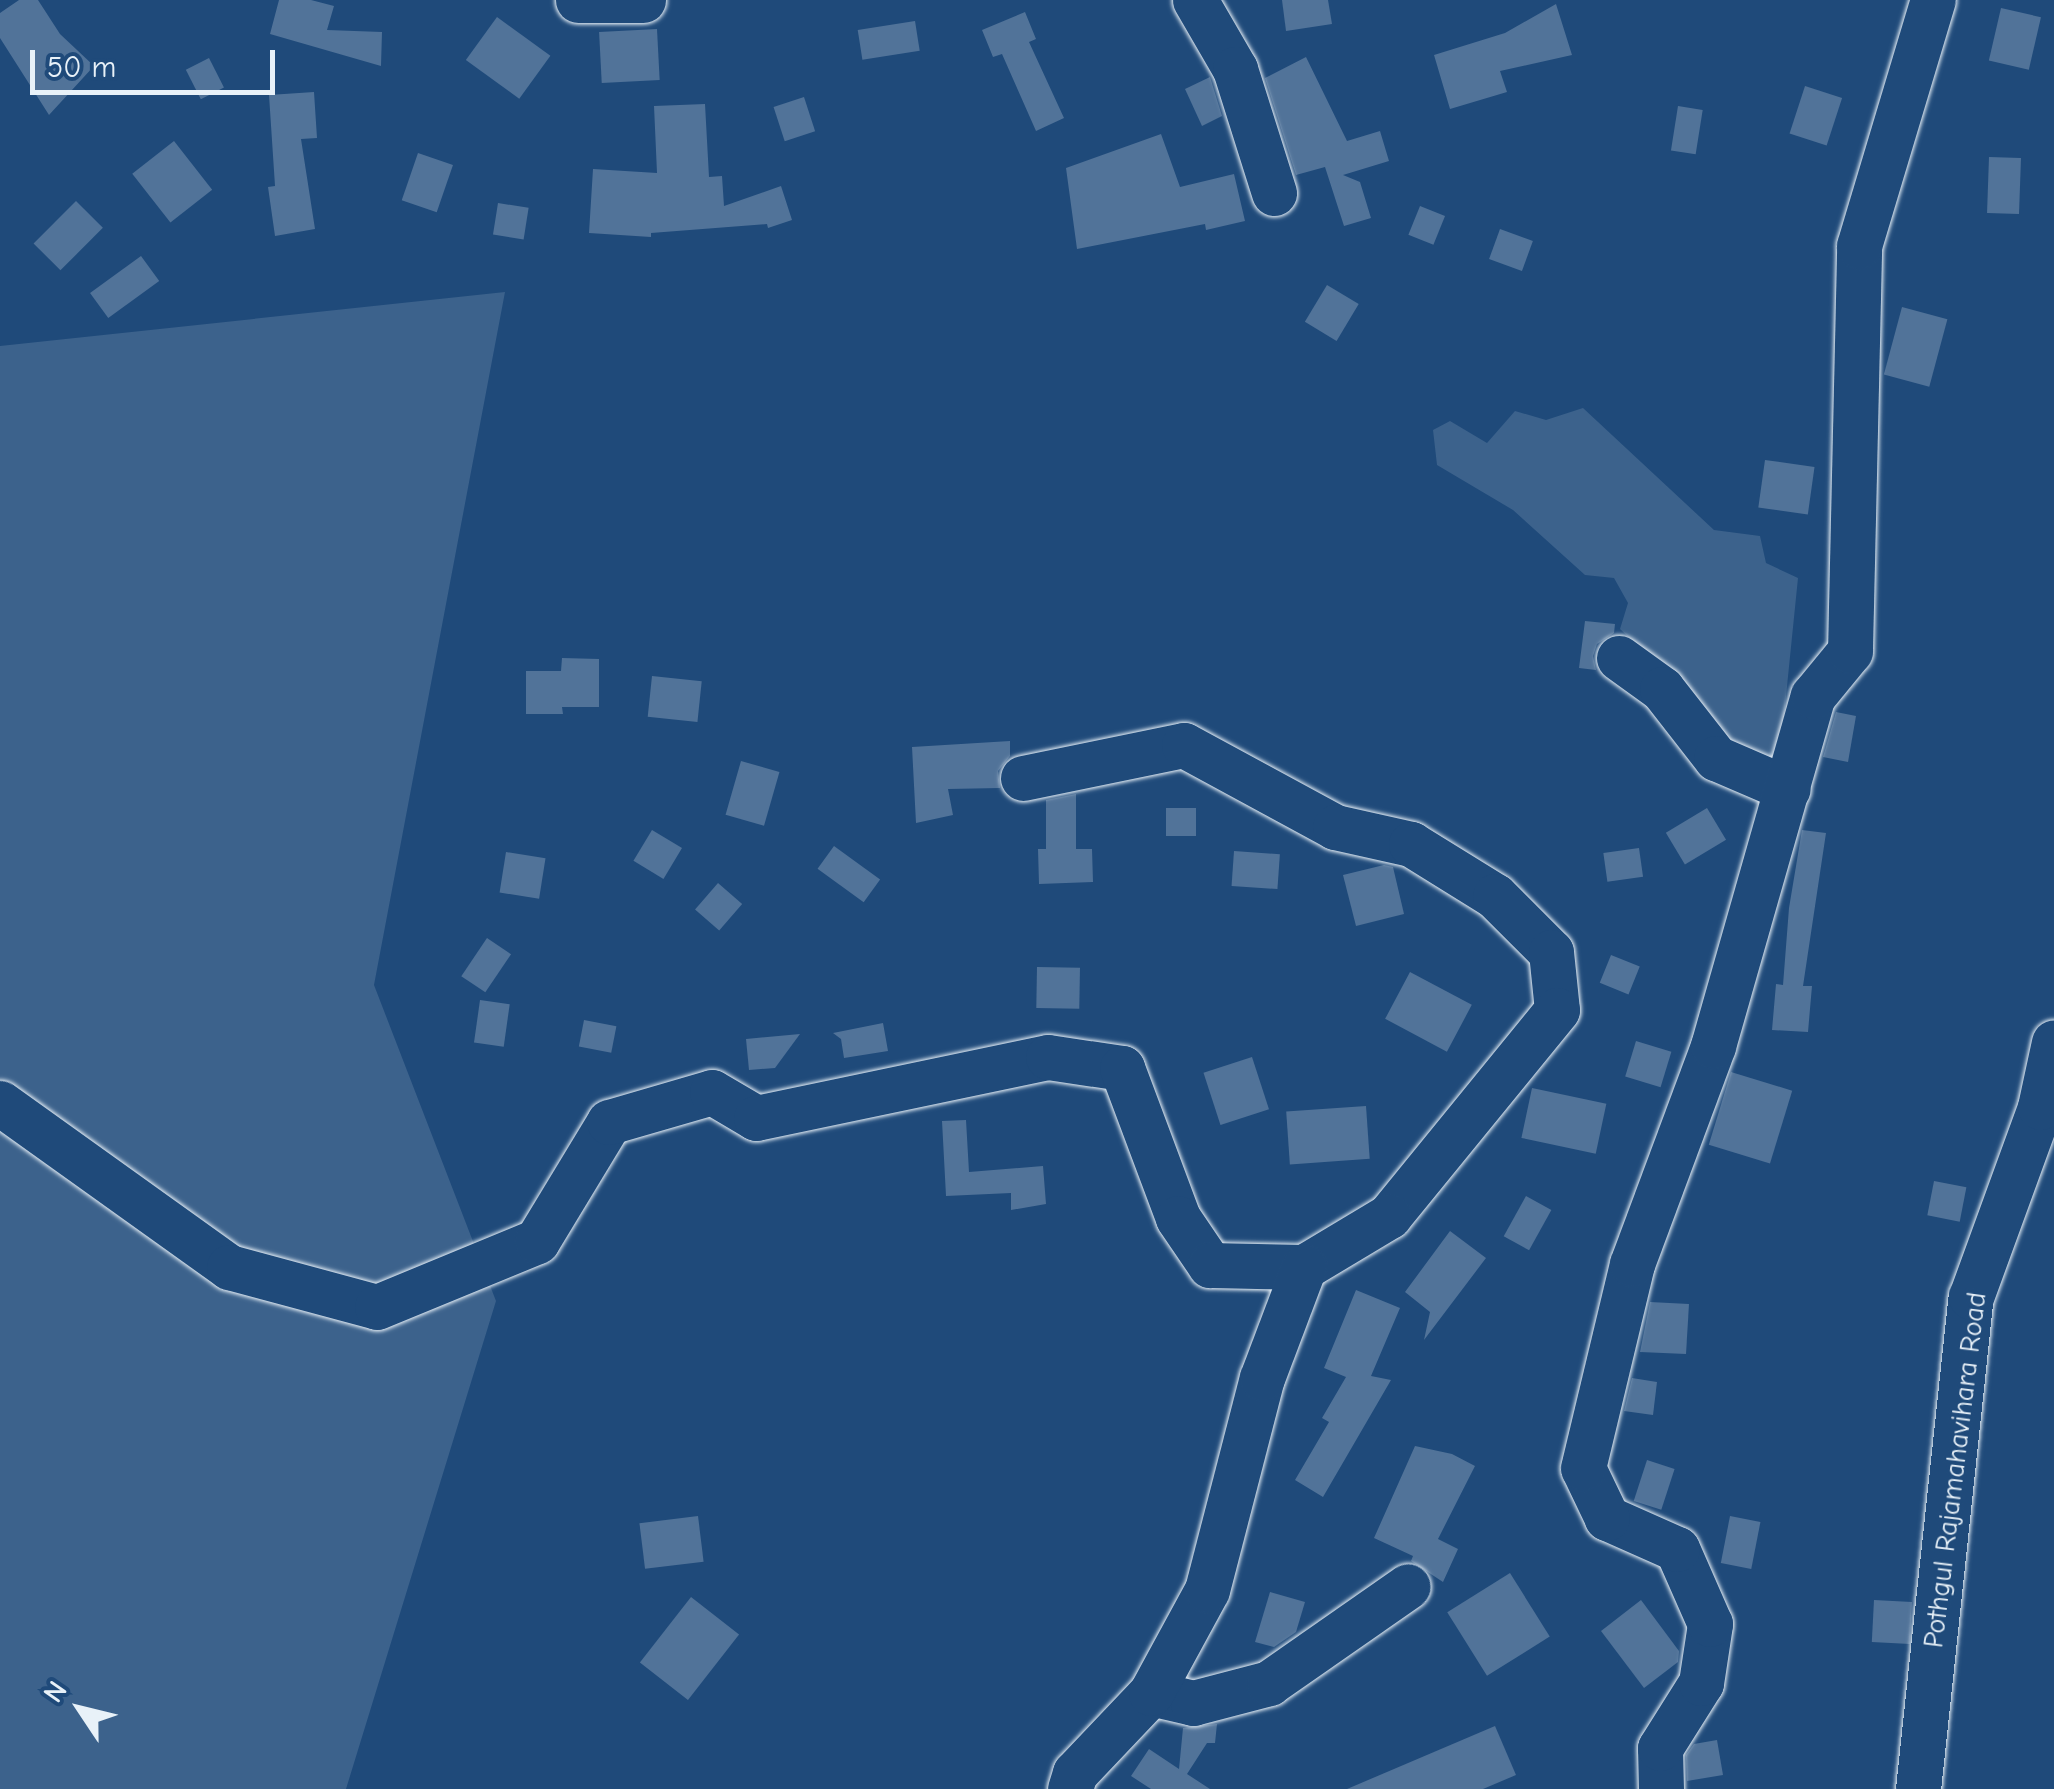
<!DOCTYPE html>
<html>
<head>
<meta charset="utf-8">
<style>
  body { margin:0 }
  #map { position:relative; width:2054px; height:1789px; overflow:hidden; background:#1f4a7a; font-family:"Comic Neue",sans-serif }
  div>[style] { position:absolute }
  .green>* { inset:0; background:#3c628c }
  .building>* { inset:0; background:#517399; transform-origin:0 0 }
  .roads { filter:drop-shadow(0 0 2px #e8f1f8) drop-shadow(0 0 2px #e8f1f8) }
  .minor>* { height:45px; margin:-22.5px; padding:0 22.5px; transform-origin:22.5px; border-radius:22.5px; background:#1f4a7a }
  span { translate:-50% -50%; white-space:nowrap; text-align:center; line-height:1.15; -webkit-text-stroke:8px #1f4a7a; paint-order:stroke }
  .street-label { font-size:28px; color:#e8f1f8 }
  .north { position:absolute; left:30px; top:1659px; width:100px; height:100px; -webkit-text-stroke:8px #1f4a7a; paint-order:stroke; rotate:305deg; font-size:28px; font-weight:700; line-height:40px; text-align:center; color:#e8f1f8 }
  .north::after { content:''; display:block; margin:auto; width:35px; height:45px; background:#e8f1f8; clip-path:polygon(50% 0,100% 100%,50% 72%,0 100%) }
  .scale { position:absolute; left:30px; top:50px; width:245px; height:45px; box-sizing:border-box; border:5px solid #e8f1f8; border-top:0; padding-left:12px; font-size:30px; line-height:35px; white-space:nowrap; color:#e8f1f8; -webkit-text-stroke:8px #1f4a7a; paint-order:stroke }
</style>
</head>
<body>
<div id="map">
  <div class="green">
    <i style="clip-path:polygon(505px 292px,374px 985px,496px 1301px,346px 1789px,0 1789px,0 346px)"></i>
    <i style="clip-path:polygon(1583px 408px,1714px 530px,1760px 536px,1766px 563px,1798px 578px,1778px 775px,1722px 750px,1683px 690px,1620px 629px,1628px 603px,1614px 578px,1585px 575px,1513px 510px,1437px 465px,1433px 430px,1450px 421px,1487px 443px,1515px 411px,1546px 420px)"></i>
  </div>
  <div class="building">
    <i style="clip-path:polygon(19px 0,38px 0,60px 34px,94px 66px,49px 115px,0 38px,0 13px)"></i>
    <i style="clip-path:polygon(279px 0,311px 0,334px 6px,327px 30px,382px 32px,381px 66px,270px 34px)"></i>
    <i style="clip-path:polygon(1282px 0,1328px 0,1332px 24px,1286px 31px)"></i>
    <i style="clip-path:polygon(1556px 4px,1572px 55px,1500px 71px,1507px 92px,1450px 109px,1434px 55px,1505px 33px)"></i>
    <i style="left:2001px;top:8px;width:41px;height:54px;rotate:13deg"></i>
    <i style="clip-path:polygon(1025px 12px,1036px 39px,1029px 42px,1064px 118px,1036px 131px,1002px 54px,993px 57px,982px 30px)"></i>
    <i style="left:497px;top:17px;width:66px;height:53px;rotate:36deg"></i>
    <i style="left:915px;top:21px;width:30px;height:58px;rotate:81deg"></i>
    <i style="left:657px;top:29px;width:51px;height:58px;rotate:87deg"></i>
    <i style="clip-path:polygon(1306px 57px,1347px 141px,1380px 131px,1389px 161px,1343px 175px,1360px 182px,1371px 218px,1344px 226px,1325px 167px,1296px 175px,1265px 78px)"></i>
    <i style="left:209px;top:58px;width:33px;height:26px;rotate:63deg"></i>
    <i style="clip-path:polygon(1210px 77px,1222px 116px,1202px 126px,1185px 89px)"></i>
    <i style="left:1805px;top:86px;width:39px;height:50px;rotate:18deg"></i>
    <i style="clip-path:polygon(314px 92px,317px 138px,301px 139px,315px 229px,275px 236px,268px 187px,275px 186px,269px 95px)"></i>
    <i style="left:804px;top:97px;width:36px;height:32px;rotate:72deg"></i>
    <i style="clip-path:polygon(705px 104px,709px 177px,722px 176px,724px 206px,781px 186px,792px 220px,768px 228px,767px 224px,651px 233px,651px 237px,589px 233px,593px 169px,657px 173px,654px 106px)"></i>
    <i style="left:1678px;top:106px;width:25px;height:45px;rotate:9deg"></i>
    <i style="clip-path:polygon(1161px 134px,1180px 187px,1234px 174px,1245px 221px,1206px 230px,1205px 224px,1077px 249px,1066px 168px)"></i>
    <i style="left:174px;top:141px;width:62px;height:53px;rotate:52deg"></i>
    <i style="left:418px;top:153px;width:37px;height:50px;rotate:19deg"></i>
    <i style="left:1989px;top:157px;width:32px;height:56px;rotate:2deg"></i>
    <i style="left:76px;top:201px;width:38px;height:60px;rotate:45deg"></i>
    <i style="left:498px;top:203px;width:31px;height:32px;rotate:9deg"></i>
    <i style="left:1420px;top:206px;width:27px;height:31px;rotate:22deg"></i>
    <i style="left:1500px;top:229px;width:35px;height:32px;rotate:20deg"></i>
    <i style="left:141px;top:256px;width:31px;height:63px;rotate:54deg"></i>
    <i style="left:1327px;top:285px;width:37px;height:43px;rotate:31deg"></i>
    <i style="left:1902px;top:307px;width:47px;height:70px;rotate:15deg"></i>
    <i style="left:1765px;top:460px;width:50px;height:48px;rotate:8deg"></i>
    <i style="clip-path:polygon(1585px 621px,1615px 624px,1614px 633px,1597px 644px,1593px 656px,1596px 670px,1579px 668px)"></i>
    <i style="clip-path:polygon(562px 658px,599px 659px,599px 707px,562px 707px,563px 714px,526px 714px,526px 671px,561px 671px)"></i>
    <i style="left:652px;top:676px;width:50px;height:41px;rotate:6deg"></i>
    <i style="clip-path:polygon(1836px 712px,1856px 716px,1848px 762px,1823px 757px)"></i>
    <i style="clip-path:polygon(1010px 741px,1010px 756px,998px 771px,1000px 788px,948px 789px,953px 815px,916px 823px,912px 747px)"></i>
    <i style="left:741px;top:761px;width:40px;height:56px;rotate:16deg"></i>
    <i style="clip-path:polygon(1076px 794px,1076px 849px,1092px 849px,1093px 882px,1039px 884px,1038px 849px,1046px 849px,1046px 800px)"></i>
    <i style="left:1196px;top:808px;width:28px;height:30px;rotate:90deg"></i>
    <i style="left:1707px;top:808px;width:37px;height:48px;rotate:59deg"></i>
    <i style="left:652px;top:830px;width:35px;height:36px;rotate:31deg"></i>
    <i style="clip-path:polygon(1802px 830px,1826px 833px,1803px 986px,1812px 986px,1808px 1032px,1772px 1030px,1776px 984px,1783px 985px,1789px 908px)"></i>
    <i style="left:834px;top:846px;width:57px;height:28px;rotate:36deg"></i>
    <i style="left:1639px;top:848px;width:29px;height:36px;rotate:82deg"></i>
    <i style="left:1234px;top:851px;width:46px;height:35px;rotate:4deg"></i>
    <i style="left:506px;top:852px;width:40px;height:41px;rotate:9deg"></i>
    <i style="clip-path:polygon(1384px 865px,1393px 867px,1404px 914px,1356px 926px,1343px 875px)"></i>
    <i style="left:718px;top:883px;width:32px;height:35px;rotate:41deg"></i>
    <i style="left:487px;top:938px;width:29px;height:46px;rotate:34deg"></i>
    <i style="left:1611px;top:955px;width:31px;height:30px;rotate:22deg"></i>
    <i style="left:1037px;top:967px;width:43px;height:41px;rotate:1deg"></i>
    <i style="left:1410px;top:972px;width:70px;height:53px;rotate:28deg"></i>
    <i style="left:480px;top:1000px;width:30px;height:43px;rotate:8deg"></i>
    <i style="left:584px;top:1020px;width:33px;height:27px;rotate:11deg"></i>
    <i style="clip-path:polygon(883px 1023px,888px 1051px,844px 1058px,841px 1039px,833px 1033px)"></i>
    <i style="clip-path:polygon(800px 1034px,775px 1068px,749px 1070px,746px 1039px)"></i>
    <i style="left:1636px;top:1041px;width:37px;height:37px;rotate:17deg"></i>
    <i style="left:1252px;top:1057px;width:55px;height:51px;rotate:72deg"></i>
    <i style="left:1731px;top:1072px;width:64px;height:76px;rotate:17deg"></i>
    <i style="left:1532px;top:1088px;width:76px;height:51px;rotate:12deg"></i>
    <i style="left:1366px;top:1106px;width:53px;height:80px;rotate:86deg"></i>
    <i style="clip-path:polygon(966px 1120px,969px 1172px,1043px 1166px,1046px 1204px,1011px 1210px,1011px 1193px,946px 1196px,942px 1121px)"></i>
    <i style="left:1934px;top:1181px;width:33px;height:35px;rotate:11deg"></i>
    <i style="left:1526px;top:1196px;width:29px;height:46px;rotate:29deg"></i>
    <i style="clip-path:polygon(1450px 1231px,1486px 1258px,1424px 1340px,1430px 1312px,1405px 1292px)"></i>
    <i style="clip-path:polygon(1356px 1290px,1400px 1308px,1371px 1376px,1391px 1380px,1323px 1497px,1295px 1480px,1329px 1422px,1322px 1418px,1346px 1377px,1324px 1368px)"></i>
    <i style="clip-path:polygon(1650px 1302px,1689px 1304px,1686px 1354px,1640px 1352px)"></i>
    <i style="clip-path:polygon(1632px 1378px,1657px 1382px,1653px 1415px,1624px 1411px)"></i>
    <i style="clip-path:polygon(1415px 1446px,1452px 1454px,1475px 1466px,1438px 1539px,1458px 1549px,1443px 1582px,1411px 1561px,1413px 1556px,1374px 1538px)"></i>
    <i style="left:1647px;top:1460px;width:29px;height:43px;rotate:18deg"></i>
    <i style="left:698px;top:1516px;width:46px;height:59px;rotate:83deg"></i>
    <i style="left:1730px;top:1516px;width:31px;height:48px;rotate:11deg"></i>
    <i style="left:1510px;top:1573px;width:75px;height:74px;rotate:58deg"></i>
    <i style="clip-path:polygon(1270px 1592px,1305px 1602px,1296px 1632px,1274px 1647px,1255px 1642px)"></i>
    <i style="left:691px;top:1597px;width:61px;height:83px;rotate:38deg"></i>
    <i style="clip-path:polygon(1641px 1600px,1679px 1651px,1678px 1662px,1644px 1688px,1601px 1631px)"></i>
    <i style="left:1874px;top:1600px;width:38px;height:42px;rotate:3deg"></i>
    <i style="clip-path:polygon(1217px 1724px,1215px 1743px,1207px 1743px,1187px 1774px,1210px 1789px,1151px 1789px,1131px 1776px,1149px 1749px,1179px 1769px,1183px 1728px)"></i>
    <i style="clip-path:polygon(1495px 1726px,1516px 1775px,1483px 1789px,1347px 1789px)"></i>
    <i style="clip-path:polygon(1717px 1740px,1723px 1775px,1687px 1781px,1686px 1755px,1694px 1744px)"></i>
  </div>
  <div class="roads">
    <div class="minor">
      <i style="left:578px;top:0;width:65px"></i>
      <i style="left:1195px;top:0;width:80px;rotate:59.9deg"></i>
      <i style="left:1235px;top:69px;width:130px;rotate:72.5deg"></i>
      <i style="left:1619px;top:658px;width:53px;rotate:35.8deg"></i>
      <i style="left:1662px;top:689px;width:88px;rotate:52deg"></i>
      <i style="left:1716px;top:758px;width:78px;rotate:23.3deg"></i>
      <i style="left:1023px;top:778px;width:164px;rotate:-11.6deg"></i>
      <i style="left:1184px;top:745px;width:172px;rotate:28.5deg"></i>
      <i style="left:1335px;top:827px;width:78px;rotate:12.6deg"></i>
      <i style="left:1411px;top:844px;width:99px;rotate:31.8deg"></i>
      <i style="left:1495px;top:896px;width:79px;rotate:45deg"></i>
      <i style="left:1551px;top:952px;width:58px;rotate:84.1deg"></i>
      <i style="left:1557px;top:1010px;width:266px;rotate:129.2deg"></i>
      <i style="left:1389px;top:1216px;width:99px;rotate:149deg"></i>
      <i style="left:0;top:1103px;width:282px;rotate:35.6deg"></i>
      <i style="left:229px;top:1267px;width:153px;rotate:15.1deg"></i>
      <i style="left:377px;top:1307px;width:173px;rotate:-22.4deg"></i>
      <i style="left:537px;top:1241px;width:139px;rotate:-58.8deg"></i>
      <i style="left:609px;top:1122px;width:107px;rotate:-16.2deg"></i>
      <i style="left:712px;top:1092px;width:51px;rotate:30.6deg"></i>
      <i style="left:756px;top:1118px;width:298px;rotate:-11.8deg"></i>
      <i style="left:1048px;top:1057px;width:75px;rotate:8.5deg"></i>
      <i style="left:1122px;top:1068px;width:160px;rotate:69.5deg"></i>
      <i style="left:1178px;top:1218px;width:57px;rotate:55.8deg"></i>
      <i style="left:1210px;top:1265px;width:94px;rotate:1.2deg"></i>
      <i style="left:1151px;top:1693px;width:43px;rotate:13.4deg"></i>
      <i style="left:1193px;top:1703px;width:79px;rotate:-14.7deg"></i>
      <i style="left:1269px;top:1683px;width:169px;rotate:-34.9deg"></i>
      <i style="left:1070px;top:1789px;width:17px;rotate:-73deg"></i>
      <i style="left:1075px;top:1773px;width:110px;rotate:-46.5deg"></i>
      <i style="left:1151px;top:1693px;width:117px;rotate:-61.5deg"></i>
      <i style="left:1207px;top:1590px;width:219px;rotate:-75.5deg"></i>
      <i style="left:1262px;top:1378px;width:119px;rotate:-69.3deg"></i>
      <i style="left:1661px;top:1789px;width:41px;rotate:-91.4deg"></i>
      <i style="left:1660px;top:1748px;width:77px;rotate:-57.8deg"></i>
      <i style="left:1701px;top:1683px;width:60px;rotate:-81.3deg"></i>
      <i style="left:1710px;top:1624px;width:82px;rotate:-113.7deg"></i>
      <i style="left:1677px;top:1549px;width:77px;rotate:-156.1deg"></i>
      <i style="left:1607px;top:1518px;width:55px;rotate:-115.6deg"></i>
      <i style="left:1583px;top:1468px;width:210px;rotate:-76.5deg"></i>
      <i style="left:1632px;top:1264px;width:233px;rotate:-69.6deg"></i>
      <i style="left:1713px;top:1046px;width:364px;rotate:-74.1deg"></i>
      <i style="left:1813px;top:696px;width:58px;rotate:-50.6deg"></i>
      <i style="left:1850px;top:651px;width:405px;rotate:-88.7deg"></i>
      <i style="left:1859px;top:246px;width:257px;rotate:-73.3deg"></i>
      <i style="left:1918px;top:1789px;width:495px;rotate:-83.9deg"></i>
      <i style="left:1971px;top:1297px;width:202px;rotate:-70deg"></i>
      <i style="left:2040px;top:1107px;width:66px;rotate:-77.8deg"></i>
    </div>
  </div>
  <div class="street-label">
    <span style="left:1955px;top:1470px;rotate:-83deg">Pothgul Rajamahavihara Road</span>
  </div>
  <div class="north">N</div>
  <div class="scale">50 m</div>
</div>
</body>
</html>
